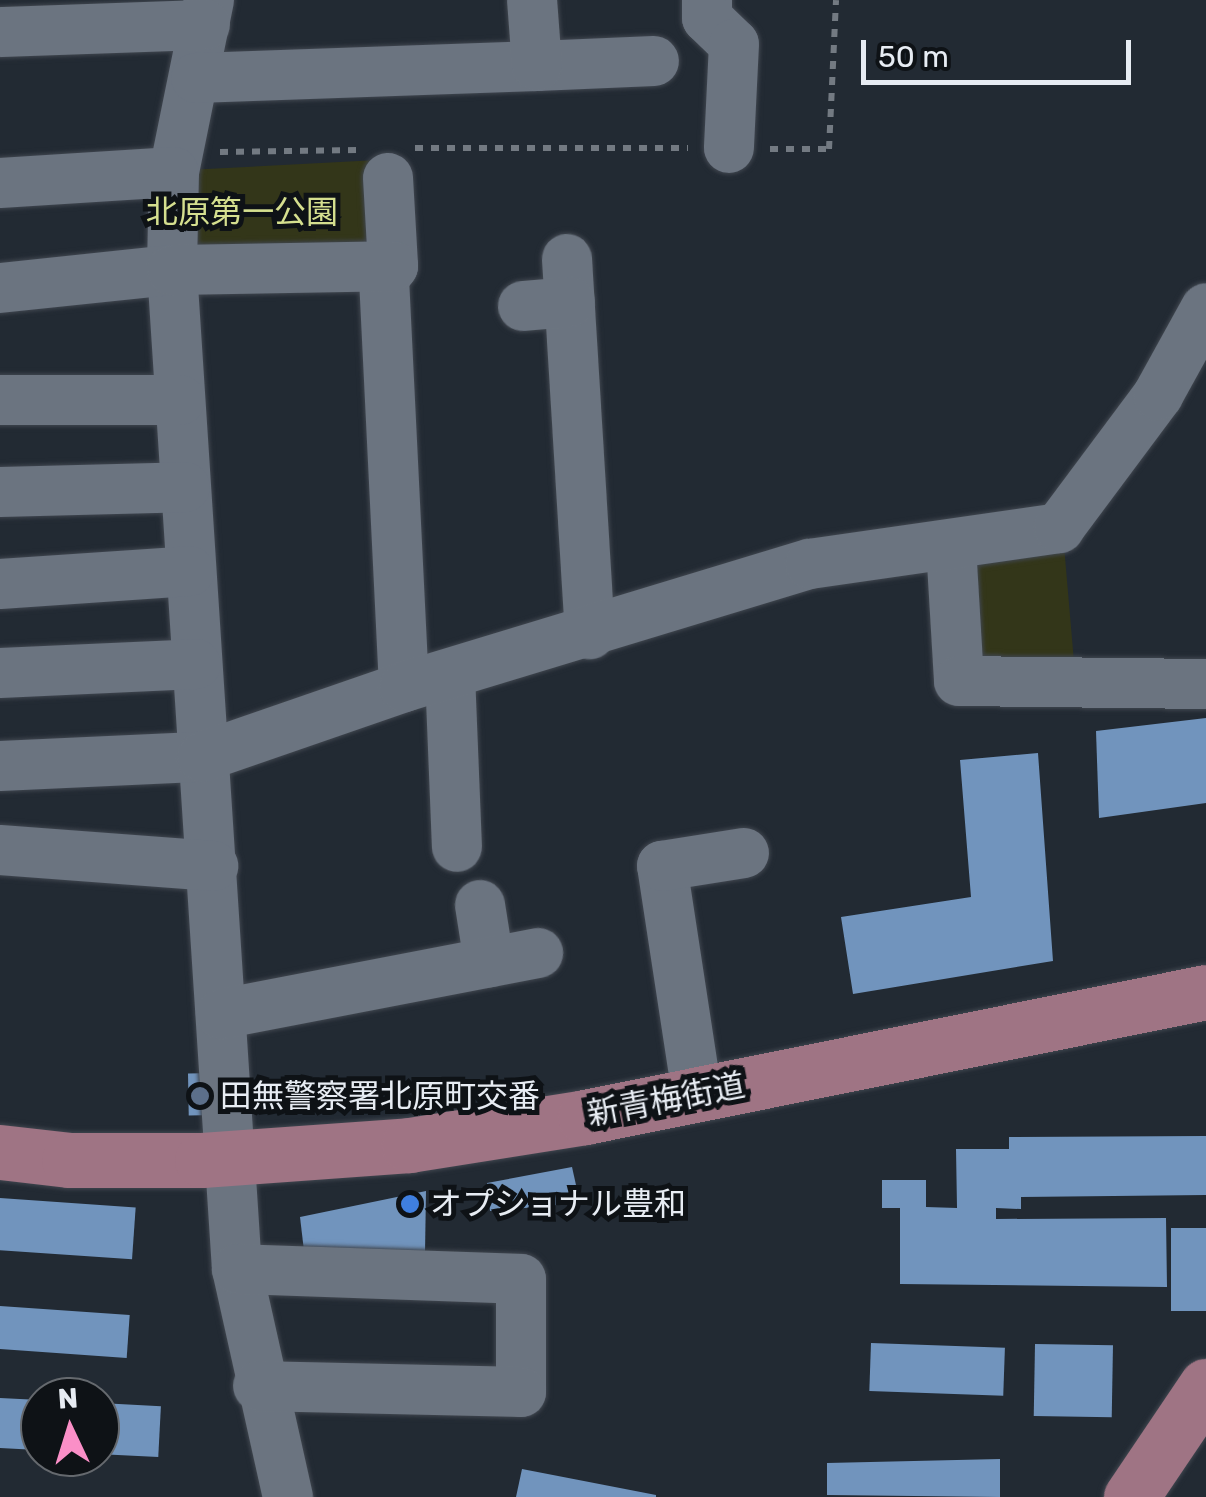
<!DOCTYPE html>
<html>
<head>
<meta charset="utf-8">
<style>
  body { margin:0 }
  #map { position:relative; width:1206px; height:1497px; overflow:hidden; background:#222a33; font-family:Rubik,"Noto Sans JP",sans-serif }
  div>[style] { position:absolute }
  .green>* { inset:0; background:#333619; transform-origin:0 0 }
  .building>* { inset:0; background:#7194bd; transform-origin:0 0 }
  .path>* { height:6px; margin-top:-3px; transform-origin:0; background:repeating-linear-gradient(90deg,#737a82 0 8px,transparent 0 16px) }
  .roads { filter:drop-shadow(0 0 2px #40464f) drop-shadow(0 0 2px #40464f) }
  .minor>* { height:50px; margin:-25px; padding:0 25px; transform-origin:25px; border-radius:25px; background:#6b7480 }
  .major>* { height:55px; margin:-27.5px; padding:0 27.5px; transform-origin:27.5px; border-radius:27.5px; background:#9f7484 }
  .dots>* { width:28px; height:28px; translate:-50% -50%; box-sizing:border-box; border:5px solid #0e1216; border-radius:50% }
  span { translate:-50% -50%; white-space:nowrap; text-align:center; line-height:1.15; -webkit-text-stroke:10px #0e1216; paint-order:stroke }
  .park-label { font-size:32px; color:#d5df8f }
  .poi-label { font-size:32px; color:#e7ecf3 }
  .left { translate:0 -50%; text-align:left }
  .street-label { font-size:32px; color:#e7ecf3 }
  .north { position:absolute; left:20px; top:1377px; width:100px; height:100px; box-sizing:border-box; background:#0e1216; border:2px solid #65696e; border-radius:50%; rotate:356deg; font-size:28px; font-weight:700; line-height:40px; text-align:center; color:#e7ecf3 }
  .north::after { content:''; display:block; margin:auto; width:35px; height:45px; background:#fa8fc7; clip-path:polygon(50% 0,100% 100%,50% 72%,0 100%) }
  .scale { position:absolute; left:861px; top:40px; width:270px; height:45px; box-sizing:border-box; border:5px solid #e7ecf3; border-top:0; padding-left:12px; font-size:30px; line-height:35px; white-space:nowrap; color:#e7ecf3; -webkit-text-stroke:8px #0e1216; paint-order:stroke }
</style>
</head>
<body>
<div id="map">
  <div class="green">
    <i style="left:378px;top:160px;width:100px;height:191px;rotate:87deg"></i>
    <i style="clip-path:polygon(1063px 534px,1074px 662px,978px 659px,972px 550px)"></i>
  </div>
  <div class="building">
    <i style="clip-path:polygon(1206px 718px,1206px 803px,1099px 818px,1096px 731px)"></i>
    <i style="clip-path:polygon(1038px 753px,1053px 961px,853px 994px,841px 917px,971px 897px,960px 760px)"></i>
    <i style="left:214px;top:1073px;width:42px;height:26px;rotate:89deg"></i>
    <i style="clip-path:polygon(1206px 1136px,1206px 1195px,1021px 1197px,1021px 1209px,996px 1208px,996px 1219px,1166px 1218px,1167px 1287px,900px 1284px,900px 1208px,882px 1208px,882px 1180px,926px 1180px,926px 1207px,957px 1208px,956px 1149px,1009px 1149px,1009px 1137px)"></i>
    <i style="clip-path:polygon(572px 1167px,580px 1203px,490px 1211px,487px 1183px)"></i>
    <i style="clip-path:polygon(426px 1191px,425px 1253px,304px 1251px,300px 1217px)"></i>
    <i style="left:0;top:1198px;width:136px;height:52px;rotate:4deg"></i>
    <i style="left:1206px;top:1228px;width:83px;height:35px;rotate:90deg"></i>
    <i style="left:0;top:1306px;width:130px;height:43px;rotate:4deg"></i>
    <i style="left:871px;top:1343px;width:134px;height:48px;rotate:2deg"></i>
    <i style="left:1035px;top:1344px;width:78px;height:72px;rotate:1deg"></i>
    <i style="left:0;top:1398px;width:40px;height:50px;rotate:3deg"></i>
    <i style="left:100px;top:1403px;width:61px;height:51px;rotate:3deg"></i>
    <i style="clip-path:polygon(1000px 1459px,1000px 1497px,827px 1495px,827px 1463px)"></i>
    <i style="clip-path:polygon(522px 1469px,656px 1495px,656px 1497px,516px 1497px)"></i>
  </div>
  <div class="path">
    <i style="left:415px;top:148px;width:273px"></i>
    <i style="left:770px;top:149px;width:59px"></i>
    <i style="left:829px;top:149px;width:149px;rotate:-87.3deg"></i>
    <i style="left:220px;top:152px;width:138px;rotate:-0.8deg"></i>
  </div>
  <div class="roads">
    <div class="minor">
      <i style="left:209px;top:0;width:176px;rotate:101.5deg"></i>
      <i style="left:174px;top:172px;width:98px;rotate:91.2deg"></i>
      <i style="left:172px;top:270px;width:1001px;rotate:86.28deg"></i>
      <i style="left:237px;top:1269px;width:234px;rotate:77.4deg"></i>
      <i style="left:707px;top:0;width:18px;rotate:90deg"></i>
      <i style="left:707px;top:18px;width:37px;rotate:44deg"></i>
      <i style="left:734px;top:44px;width:104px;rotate:92.8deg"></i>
      <i style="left:0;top:32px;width:205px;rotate:-2deg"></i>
      <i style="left:537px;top:66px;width:117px;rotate:-2.4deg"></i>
      <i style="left:196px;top:78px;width:341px;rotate:-2deg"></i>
      <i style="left:537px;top:66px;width:66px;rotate:-94.3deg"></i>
      <i style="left:388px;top:178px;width:88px;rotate:86.7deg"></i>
      <i style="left:393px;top:266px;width:15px;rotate:127deg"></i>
      <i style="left:384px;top:278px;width:409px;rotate:87.2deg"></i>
      <i style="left:0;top:183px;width:174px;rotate:-3.6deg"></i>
      <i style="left:567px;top:259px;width:376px;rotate:86.5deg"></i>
      <i style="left:0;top:288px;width:173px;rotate:-6deg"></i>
      <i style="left:172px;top:270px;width:221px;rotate:-1deg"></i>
      <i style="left:523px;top:306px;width:47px;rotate:-4.9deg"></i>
      <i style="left:0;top:400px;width:180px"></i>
      <i style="left:0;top:492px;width:185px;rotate:-1.5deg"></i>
      <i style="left:951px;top:546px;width:135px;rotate:86.6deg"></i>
      <i style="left:959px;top:681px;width:247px;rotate:0.7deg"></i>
      <i style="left:0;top:584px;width:190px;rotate:-3.9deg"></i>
      <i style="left:0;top:673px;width:196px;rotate:-2.6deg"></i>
      <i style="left:450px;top:674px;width:173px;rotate:87.7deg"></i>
      <i style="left:0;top:766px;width:202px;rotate:-2.6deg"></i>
      <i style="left:202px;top:757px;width:214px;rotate:-19.1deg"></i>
      <i style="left:404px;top:687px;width:424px;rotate:-16.9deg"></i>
      <i style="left:810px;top:564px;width:252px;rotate:-8.2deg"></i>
      <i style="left:1059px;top:528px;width:166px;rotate:-53.3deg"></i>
      <i style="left:1158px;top:395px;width:99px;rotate:-61.1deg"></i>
      <i style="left:0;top:850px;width:214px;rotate:4.3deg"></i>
      <i style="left:480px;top:905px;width:58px;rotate:81deg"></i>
      <i style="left:221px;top:1014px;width:323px;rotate:-10.9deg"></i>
      <i style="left:697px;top:1094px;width:231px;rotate:-98.7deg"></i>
      <i style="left:662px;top:866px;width:83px;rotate:-9deg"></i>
      <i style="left:237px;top:1269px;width:284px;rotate:2deg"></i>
      <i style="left:521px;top:1279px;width:113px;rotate:90deg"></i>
      <i style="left:521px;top:1392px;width:263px;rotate:-178.7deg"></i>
    </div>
    <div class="major">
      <i style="left:0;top:1152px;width:69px;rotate:6.6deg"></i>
      <i style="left:69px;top:1160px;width:133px"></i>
      <i style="left:202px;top:1160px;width:208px;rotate:-4.1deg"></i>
      <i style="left:409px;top:1145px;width:178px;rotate:-9deg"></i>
      <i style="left:585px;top:1117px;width:633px;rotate:-11.38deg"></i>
      <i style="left:1131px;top:1497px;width:134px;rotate:-56deg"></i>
    </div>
  </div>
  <div class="dots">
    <i style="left:200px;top:1096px;background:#5c6f8a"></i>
    <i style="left:410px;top:1204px;background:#3f7fe0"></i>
  </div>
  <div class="park-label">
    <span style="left:242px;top:212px">北原第一公園</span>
  </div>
  <div class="poi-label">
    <span class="left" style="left:220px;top:1096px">田無警察署北原町交番</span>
    <span class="left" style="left:430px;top:1204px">オプショナル豊和</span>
  </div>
  <div class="street-label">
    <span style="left:666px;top:1100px;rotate:-11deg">新青梅街道</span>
  </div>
  <div class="north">N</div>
  <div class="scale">50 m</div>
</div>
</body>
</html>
